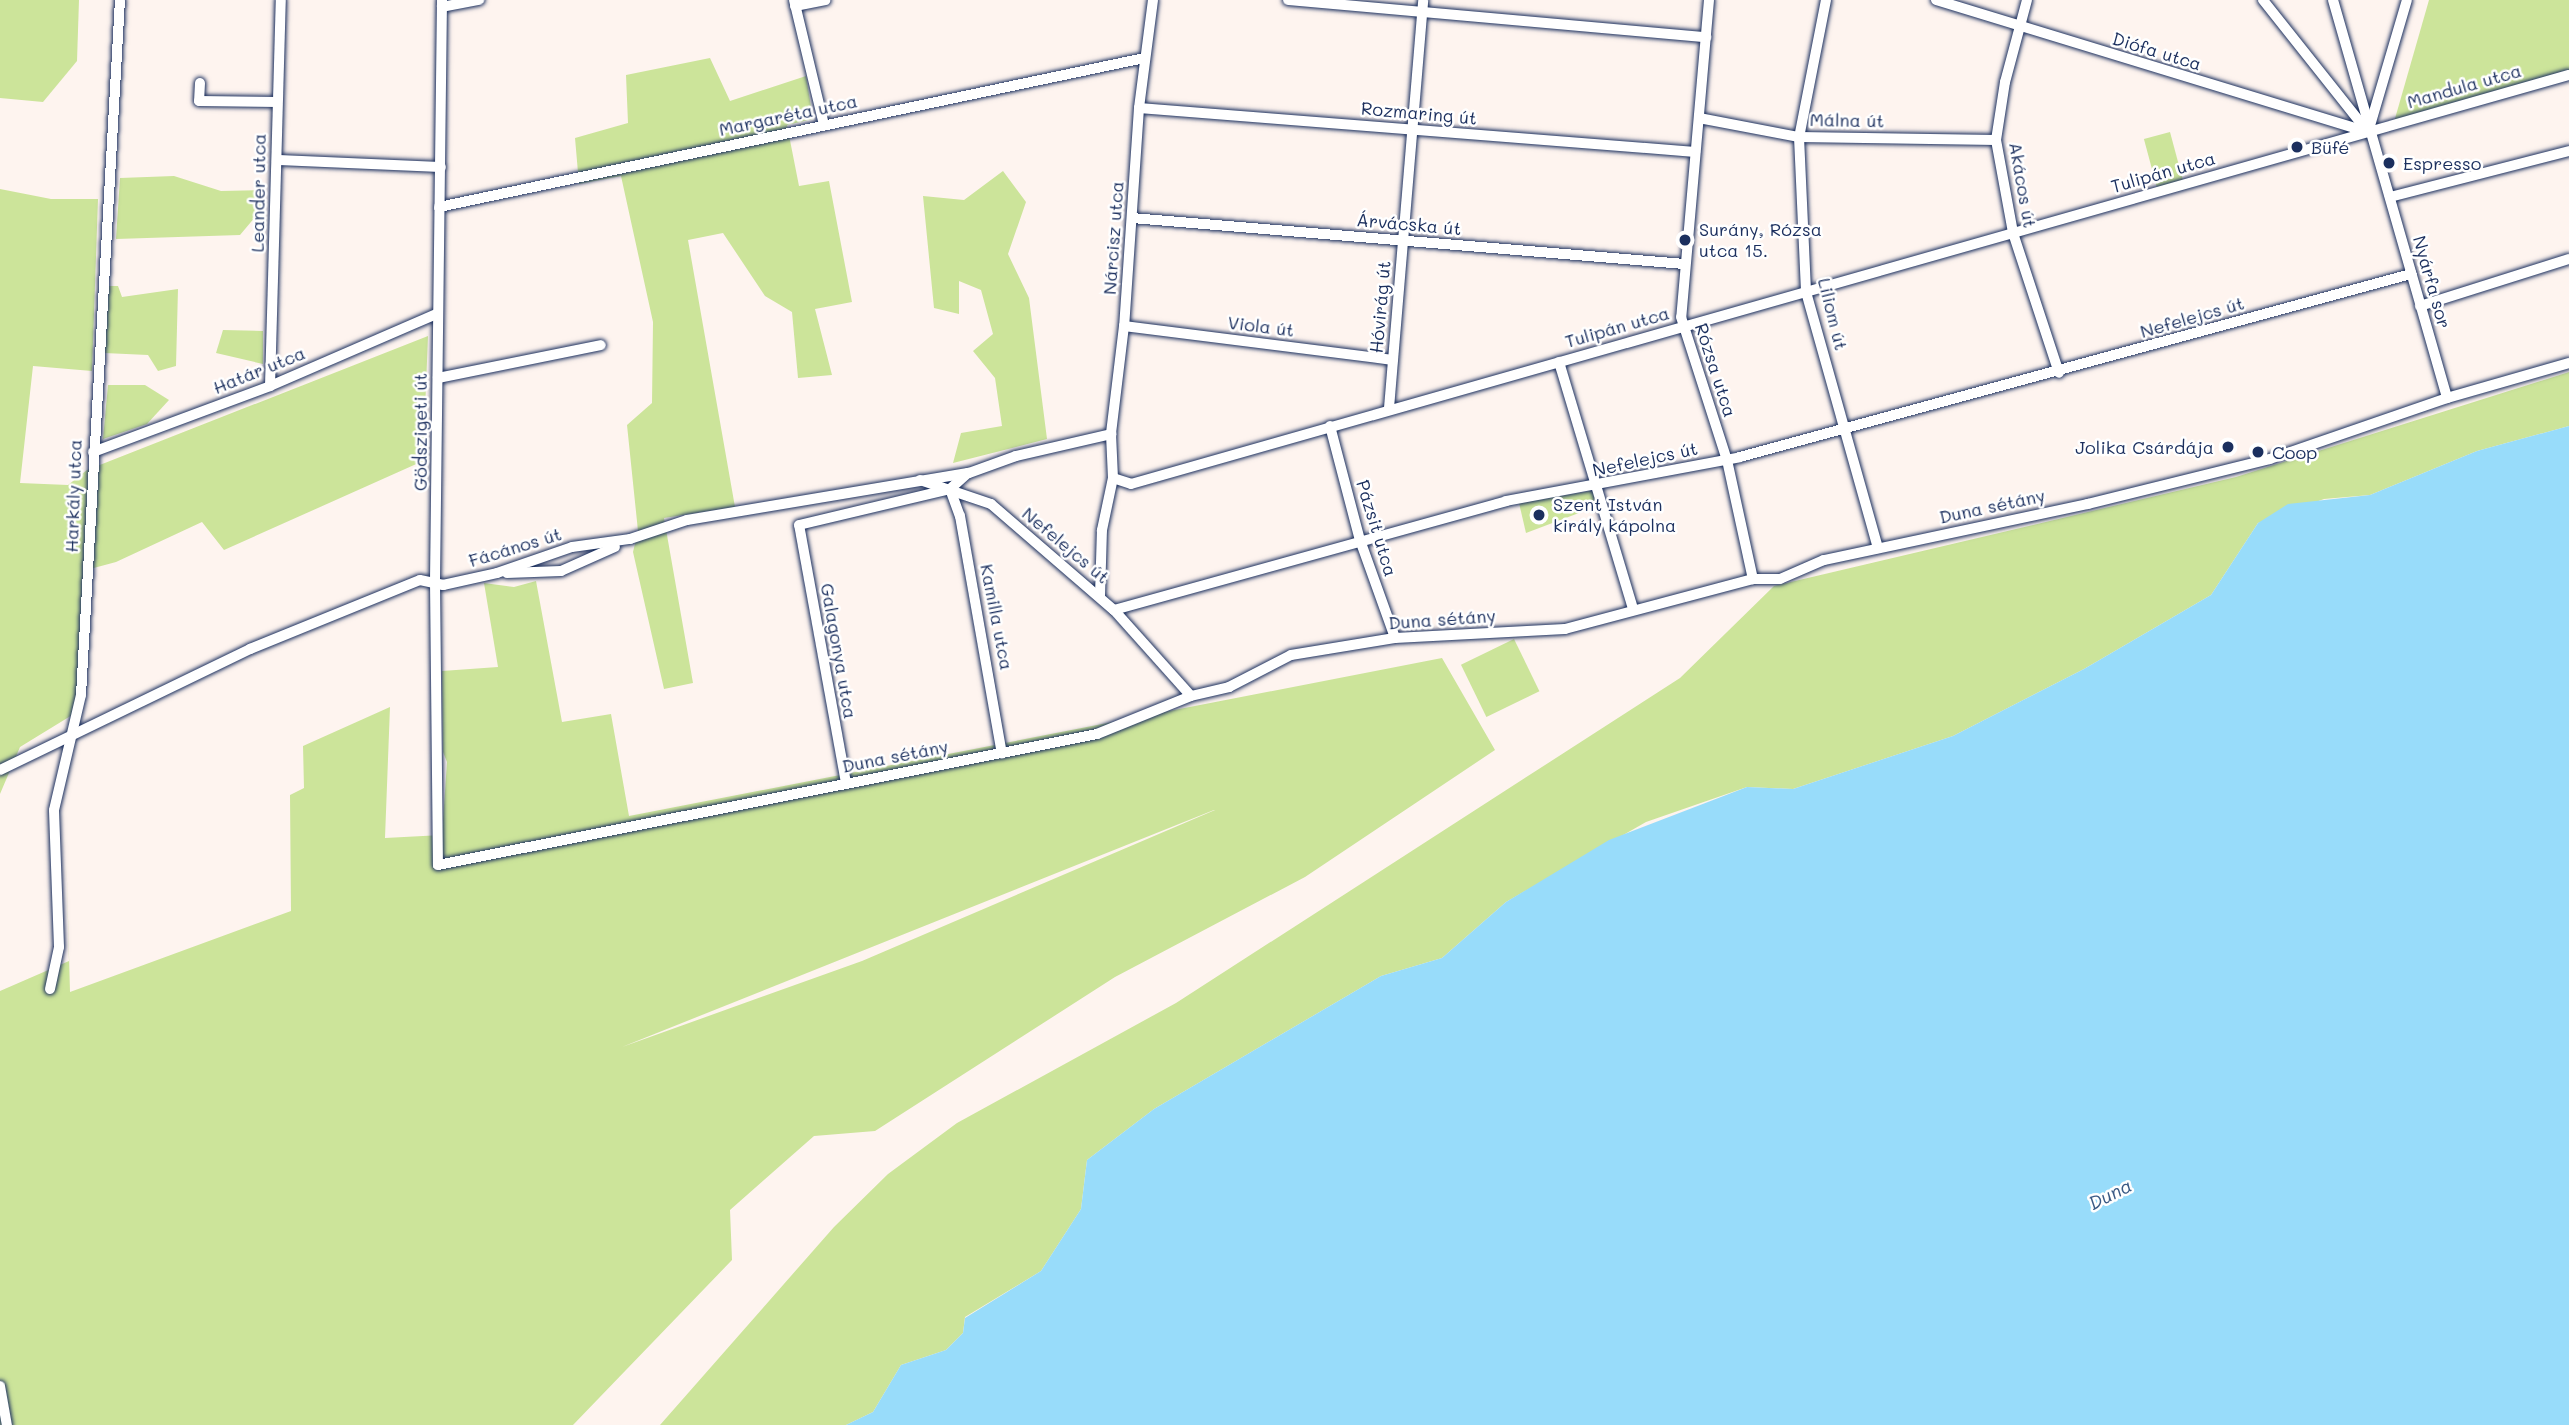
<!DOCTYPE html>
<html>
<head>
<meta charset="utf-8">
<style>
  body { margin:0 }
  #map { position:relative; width:2569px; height:1425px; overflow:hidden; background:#fef4ef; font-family:Mali,sans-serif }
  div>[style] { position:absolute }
  .green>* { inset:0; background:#cce49a; transform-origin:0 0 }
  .water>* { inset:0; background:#98dcfa }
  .roads { filter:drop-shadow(0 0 2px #1b2f5e) drop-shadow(0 0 2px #1b2f5e) }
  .minor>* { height:10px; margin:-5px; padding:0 5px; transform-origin:5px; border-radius:5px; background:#fff }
  .dots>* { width:19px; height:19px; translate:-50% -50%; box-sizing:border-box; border:4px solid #fff; border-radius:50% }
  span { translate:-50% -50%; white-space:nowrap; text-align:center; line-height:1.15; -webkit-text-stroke:5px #fff; paint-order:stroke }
  .street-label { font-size:18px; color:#1b2f5e }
  .poi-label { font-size:18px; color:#1b2f5e }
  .left { translate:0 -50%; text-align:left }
  .right { translate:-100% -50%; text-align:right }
  .water-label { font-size:19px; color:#3a5a85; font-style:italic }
</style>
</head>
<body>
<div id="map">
  <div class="green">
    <i style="clip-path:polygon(0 0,79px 0,77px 61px,43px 102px,0 98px)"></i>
    <i style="clip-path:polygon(2429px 0,2569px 0,2569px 73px,2392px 129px)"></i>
    <i style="clip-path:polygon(710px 58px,730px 101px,806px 76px,813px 119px,787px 125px,799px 186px,829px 181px,852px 302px,815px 309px,832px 375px,798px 378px,792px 312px,765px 296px,723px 233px,688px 240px,735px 507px,664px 518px,693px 683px,664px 689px,633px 552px,638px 531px,627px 425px,652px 403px,653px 322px,621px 176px,579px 184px,575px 138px,628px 123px,626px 75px)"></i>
    <i style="left:2170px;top:132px;width:51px;height:27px;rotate:75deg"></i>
    <i style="clip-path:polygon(1003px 171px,1026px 202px,1008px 254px,1029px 298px,1047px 439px,953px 463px,961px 433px,1002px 426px,995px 378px,973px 351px,993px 334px,981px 290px,959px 281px,959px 314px,934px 308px,923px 196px,964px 200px)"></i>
    <i style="clip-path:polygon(174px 176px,221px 191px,263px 190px,266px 204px,240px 235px,116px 239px,120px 178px)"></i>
    <i style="clip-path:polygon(0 189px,51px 199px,98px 199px,92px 371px,33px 366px,20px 483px,68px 485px,87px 470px,428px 336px,423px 461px,224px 550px,202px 522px,116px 562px,90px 569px,82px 709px,20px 747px,0 794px)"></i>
    <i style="clip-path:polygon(109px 286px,118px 286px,122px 297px,178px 289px,176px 366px,158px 371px,148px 355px,104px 353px)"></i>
    <i style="clip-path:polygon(223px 330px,263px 331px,263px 364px,216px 353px)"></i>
    <i style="clip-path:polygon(2569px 372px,2569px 426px,2477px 451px,2370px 495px,2324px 499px,2258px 523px,2211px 595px,2084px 669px,1953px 736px,1793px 789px,1747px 787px,1646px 822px,1506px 902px,1442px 958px,1381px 976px,1154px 1109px,1087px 1160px,1081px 1209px,1041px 1271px,965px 1317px,963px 1333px,946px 1350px,901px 1365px,873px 1412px,846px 1425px,660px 1425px,834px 1227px,888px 1174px,957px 1123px,1176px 1003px,1680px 678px,1774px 586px,2236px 477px)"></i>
    <i style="clip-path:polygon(108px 385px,145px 385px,169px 400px,147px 424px,103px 439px)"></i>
    <i style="clip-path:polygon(1596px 490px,1600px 505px,1526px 533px,1519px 503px)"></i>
    <i style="clip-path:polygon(evenodd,536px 581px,562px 722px,611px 714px,629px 816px,1442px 658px,1495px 750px,1305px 877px,1115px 977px,875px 1131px,814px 1136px,730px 1210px,732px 1260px,573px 1425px,0 1425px,0 991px,69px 961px,66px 843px,70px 992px,291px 911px,290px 795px,304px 788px,303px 746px,390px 707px,385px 838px,442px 835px,447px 762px,443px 752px,442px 671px,498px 667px,484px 583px,514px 587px,536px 581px,1215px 810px,862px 961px,622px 1047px,1214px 810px,1215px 810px)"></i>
    <i style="left:1514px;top:639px;width:58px;height:59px;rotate:64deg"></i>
  </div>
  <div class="water">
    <i style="clip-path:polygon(2569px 426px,2569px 1425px,846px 1425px,873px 1412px,901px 1365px,946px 1350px,963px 1333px,965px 1318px,1041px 1271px,1081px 1209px,1087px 1160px,1154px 1109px,1381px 976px,1442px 958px,1506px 902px,1609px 840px,1747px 787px,1793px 789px,1953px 736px,2084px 669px,2211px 595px,2258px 523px,2288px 504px,2370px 495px,2477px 451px)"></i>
  </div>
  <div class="roads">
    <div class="minor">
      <i style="left:442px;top:0;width:582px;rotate:90.69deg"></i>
      <i style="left:435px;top:582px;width:283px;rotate:89.4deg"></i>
      <i style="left:438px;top:865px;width:672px;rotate:-11.24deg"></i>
      <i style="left:1097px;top:734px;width:101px;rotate:-22deg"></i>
      <i style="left:1191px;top:696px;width:39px;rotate:-13deg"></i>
      <i style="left:1229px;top:687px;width:70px;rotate:-27.3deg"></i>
      <i style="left:1291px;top:655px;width:105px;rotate:-9.3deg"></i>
      <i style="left:1395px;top:638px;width:170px;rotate:-3deg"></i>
      <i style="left:1565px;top:629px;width:195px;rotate:-14.9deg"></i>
      <i style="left:1753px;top:579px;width:27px"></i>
      <i style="left:1780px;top:579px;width:48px;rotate:-23.4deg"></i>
      <i style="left:1824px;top:560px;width:270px;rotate:-12deg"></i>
      <i style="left:2088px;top:504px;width:187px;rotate:-13.9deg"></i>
      <i style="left:2270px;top:459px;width:187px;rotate:-19deg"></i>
      <i style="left:2447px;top:398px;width:127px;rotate:-16deg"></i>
      <i style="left:794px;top:0;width:129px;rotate:76.5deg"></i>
      <i style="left:1153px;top:0;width:109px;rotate:97.4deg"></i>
      <i style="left:1139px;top:108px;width:219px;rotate:93.9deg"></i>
      <i style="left:1124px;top:326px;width:109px;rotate:96.9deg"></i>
      <i style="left:1111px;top:434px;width:44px;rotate:87.4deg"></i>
      <i style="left:1113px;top:478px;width:19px;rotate:18deg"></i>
      <i style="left:1131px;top:484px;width:1495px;rotate:-15.88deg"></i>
      <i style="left:1288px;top:0;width:420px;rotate:5.1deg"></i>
      <i style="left:1709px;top:0;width:318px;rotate:95deg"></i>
      <i style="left:1681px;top:317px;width:150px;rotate:72.2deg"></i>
      <i style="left:1727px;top:460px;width:122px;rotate:77.7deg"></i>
      <i style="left:1826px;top:0;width:140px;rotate:101.1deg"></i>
      <i style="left:1799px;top:137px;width:155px;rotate:87.4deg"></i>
      <i style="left:1806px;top:292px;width:266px;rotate:74.3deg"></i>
      <i style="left:1936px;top:0;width:452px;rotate:17deg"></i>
      <i style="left:2027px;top:0;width:85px;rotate:105deg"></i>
      <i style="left:2005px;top:82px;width:59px;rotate:98.8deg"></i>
      <i style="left:1996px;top:140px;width:95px;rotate:79.6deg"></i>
      <i style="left:2013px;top:233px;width:147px;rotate:71.8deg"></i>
      <i style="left:2263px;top:0;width:162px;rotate:51.5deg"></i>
      <i style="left:2333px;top:0;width:414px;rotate:74deg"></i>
      <i style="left:795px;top:6px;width:31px;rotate:-11deg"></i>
      <i style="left:442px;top:7px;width:38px;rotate:-11deg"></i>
      <i style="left:200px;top:83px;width:18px;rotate:93deg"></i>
      <i style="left:199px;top:101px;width:78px;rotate:0.7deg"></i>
      <i style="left:1139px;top:108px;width:558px;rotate:4.52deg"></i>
      <i style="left:1699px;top:118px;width:102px;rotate:10.8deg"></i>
      <i style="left:1799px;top:137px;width:197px;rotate:0.9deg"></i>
      <i style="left:2369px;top:129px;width:134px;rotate:-73.6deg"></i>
      <i style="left:278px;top:160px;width:163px;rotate:2.5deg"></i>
      <i style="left:2390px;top:197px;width:185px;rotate:-14.4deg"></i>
      <i style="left:439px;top:207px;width:721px;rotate:-11.93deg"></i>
      <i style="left:1132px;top:218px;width:554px;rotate:4.76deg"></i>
      <i style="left:2420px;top:306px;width:156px;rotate:-17.5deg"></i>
      <i style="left:1124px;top:326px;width:271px;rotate:7.2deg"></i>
      <i style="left:1559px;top:362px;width:257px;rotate:73.3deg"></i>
      <i style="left:438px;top:378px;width:166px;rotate:-11.4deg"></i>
      <i style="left:270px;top:386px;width:386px;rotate:-88.4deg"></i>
      <i style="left:1389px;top:408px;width:409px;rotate:-85.2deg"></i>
      <i style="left:1330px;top:426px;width:118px;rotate:75.3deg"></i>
      <i style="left:1360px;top:540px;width:104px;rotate:70.3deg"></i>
      <i style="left:93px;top:452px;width:189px;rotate:-20.4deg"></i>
      <i style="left:270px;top:386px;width:181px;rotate:-23.4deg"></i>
      <i style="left:920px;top:480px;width:75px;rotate:18.7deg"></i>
      <i style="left:991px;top:504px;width:162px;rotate:40.8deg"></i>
      <i style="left:1114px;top:610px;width:407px;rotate:-15.5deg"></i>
      <i style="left:1506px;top:501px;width:238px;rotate:-10.6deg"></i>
      <i style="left:1740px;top:457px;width:696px;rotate:-15.26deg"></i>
      <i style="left:950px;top:489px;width:29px;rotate:70deg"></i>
      <i style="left:960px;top:516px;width:241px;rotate:80deg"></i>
      <i style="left:507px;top:573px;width:54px;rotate:-2.1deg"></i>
      <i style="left:561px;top:571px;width:59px;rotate:-24deg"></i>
      <i style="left:1100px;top:596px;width:66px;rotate:-88.3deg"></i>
      <i style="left:1102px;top:530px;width:53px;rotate:-78.1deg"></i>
      <i style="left:1114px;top:610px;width:115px;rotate:48.2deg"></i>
      <i style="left:0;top:770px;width:278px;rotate:-25.8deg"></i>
      <i style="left:250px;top:649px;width:183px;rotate:-22.1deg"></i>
      <i style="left:420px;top:580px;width:24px;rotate:12deg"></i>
      <i style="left:443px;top:585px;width:55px;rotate:-12.5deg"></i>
      <i style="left:497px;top:573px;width:79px;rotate:-19.1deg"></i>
      <i style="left:572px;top:547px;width:59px;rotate:-7.9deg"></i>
      <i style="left:630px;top:539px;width:60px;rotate:-18.4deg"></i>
      <i style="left:687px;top:520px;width:286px;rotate:-9.5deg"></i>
      <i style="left:969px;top:473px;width:50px;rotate:-19.9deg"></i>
      <i style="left:1016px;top:456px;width:98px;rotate:-13deg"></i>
      <i style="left:846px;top:783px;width:262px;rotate:-100.3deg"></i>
      <i style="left:799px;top:525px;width:155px;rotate:-13.4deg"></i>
      <i style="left:950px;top:489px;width:24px;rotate:-42deg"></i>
      <i style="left:50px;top:989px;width:43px;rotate:-77.9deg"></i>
      <i style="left:59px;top:947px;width:137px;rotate:-92.1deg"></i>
      <i style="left:54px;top:810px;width:118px;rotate:-76.8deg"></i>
      <i style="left:81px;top:695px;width:696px;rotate:-86.79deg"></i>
      <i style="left:0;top:1386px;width:40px;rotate:80deg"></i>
    </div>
  </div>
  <div class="dots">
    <i style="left:2297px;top:147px;background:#1b2f5e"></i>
    <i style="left:2389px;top:163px;background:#1b2f5e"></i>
    <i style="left:1685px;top:240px;background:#1b2f5e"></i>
    <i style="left:2228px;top:447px;background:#1b2f5e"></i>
    <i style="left:2258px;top:452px;background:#1b2f5e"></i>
    <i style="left:1539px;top:515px;background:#1b2f5e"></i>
  </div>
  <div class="street-label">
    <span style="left:2157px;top:51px;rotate:17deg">Diófa utca</span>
    <span style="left:2464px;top:86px;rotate:-16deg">Mandula utca</span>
    <span style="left:1419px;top:113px;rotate:5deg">Rozmaring út</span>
    <span style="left:788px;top:115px;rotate:-12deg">Margaréta utca</span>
    <span style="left:1847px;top:120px;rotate:1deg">Málna út</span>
    <span style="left:2163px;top:172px;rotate:-16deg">Tulipán utca</span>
    <span style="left:2023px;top:185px;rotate:80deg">Akácos út</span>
    <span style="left:258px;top:193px;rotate:-89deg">Leander utca</span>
    <span style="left:1409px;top:224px;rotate:5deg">Árvácska út</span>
    <span style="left:1113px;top:238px;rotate:-86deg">Nárcisz utca</span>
    <span style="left:2432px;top:282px;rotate:74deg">Nyárfa sor</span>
    <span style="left:1380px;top:307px;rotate:-85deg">Hóvirág út</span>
    <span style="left:1833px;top:314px;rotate:76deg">Liliom út</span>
    <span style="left:2192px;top:317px;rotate:-16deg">Nefelejcs út</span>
    <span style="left:1261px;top:326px;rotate:7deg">Viola út</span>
    <span style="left:1617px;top:327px;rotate:-16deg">Tulipán utca</span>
    <span style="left:259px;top:370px;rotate:-22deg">Határ utca</span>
    <span style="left:1716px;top:370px;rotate:72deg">Rózsa utca</span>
    <span style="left:420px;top:432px;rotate:-90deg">Gödszigeti út</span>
    <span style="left:1645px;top:459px;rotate:-12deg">Nefelejcs út</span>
    <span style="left:73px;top:496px;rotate:-88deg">Harkály utca</span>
    <span style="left:1992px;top:506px;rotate:-12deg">Duna sétány</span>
    <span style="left:1377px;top:528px;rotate:73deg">Pázsit utca</span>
    <span style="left:1066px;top:545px;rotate:40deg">Nefelejcs út</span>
    <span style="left:515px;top:547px;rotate:-17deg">Fácános út</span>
    <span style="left:997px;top:617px;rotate:79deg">Kamilla utca</span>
    <span style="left:1442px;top:619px;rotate:-4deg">Duna sétány</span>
    <span style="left:839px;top:651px;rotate:80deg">Galagonya utca</span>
    <span style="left:895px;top:756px;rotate:-11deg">Duna sétány</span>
  </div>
  <div class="poi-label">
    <span class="left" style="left:2311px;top:147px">Büfé</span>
    <span class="left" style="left:2403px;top:163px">Espresso</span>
    <span class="left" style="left:1699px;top:240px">Surány, Rózsa<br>utca 15.</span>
    <span class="right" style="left:2214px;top:447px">Jolika Csárdája</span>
    <span class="left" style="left:2272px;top:452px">Coop</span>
    <span class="left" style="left:1553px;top:515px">Szent István<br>király kápolna</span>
  </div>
  <div class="water-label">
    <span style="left:2110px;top:1194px;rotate:-27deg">Duna</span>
  </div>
</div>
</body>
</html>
